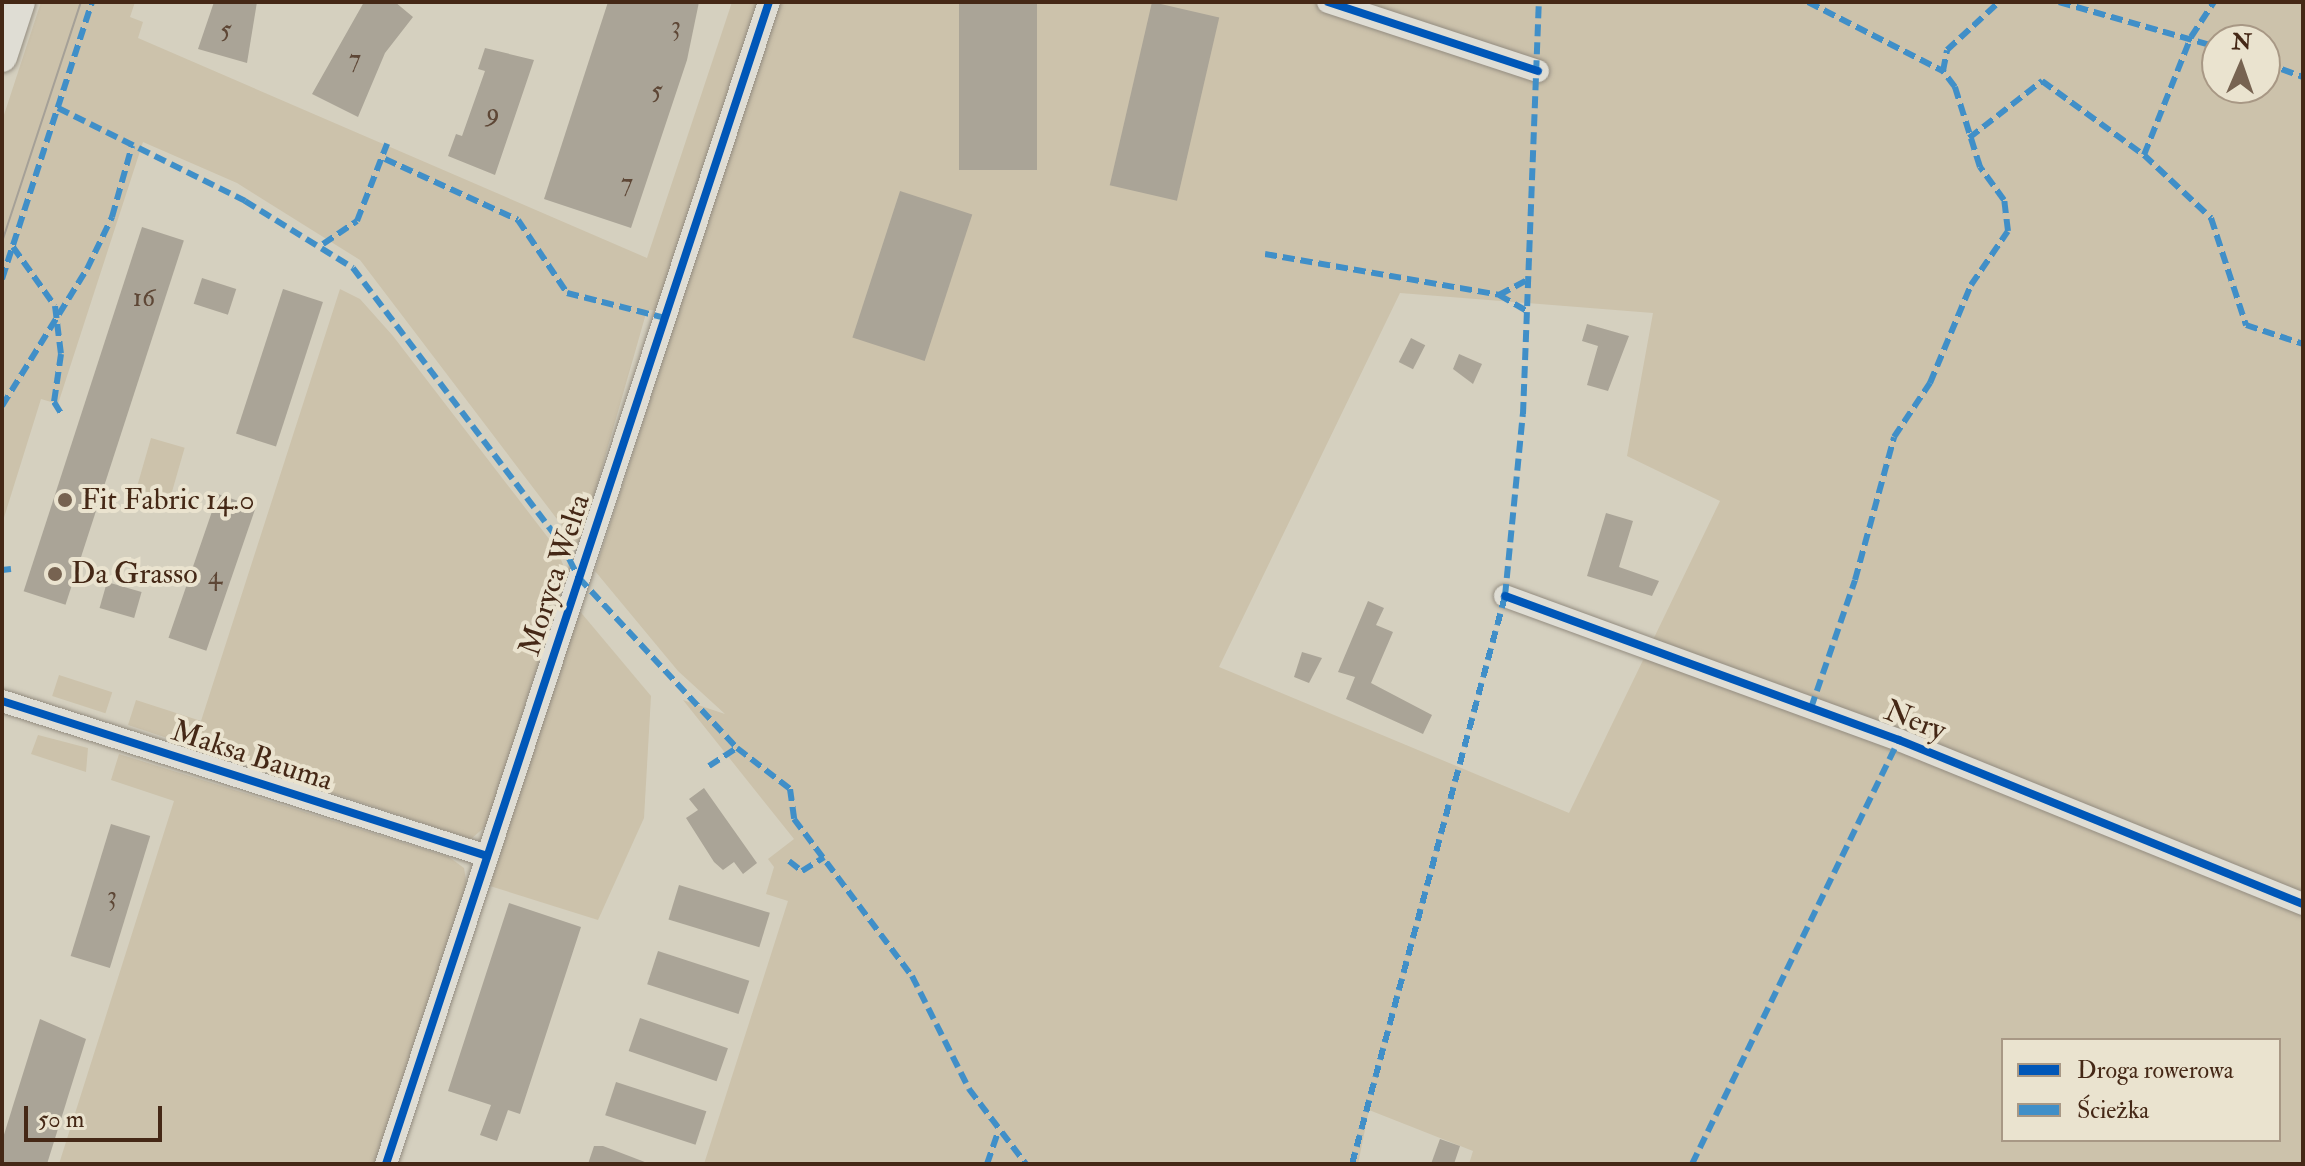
<!DOCTYPE html>
<html>
<head>
<meta charset="utf-8">
<style>
  body { margin:0 }
  #map { position:relative; width:2305px; height:1166px; overflow:hidden; background:#d5d0bf; font-family:"IM FELL Double Pica",serif }
  div>[style] { position:absolute }
  .green>* { inset:0; background:#ccc2ab; transform-origin:0 0 }
  .building>* { inset:0; background:#aaa497; transform-origin:0 0 }
  .roads { filter:drop-shadow(0 0 2px #938c80) drop-shadow(0 0 2px #938c80) }
  .street>* { height:22px; margin:-11px; padding:0 11px; transform-origin:11px; border-radius:11px; background:#dfddd4 }
  .secondary>* { height:30px; margin:-15px; padding:0 15px; transform-origin:15px; border-radius:15px; background:#dfddd4 }
  .tram>* { height:2px; margin:-1px; padding:0 1px; transform-origin:1px; border-radius:1px; background:#a5a097 }
  .quiet>* { height:6px; margin-top:-3px; transform-origin:0; background:repeating-linear-gradient(90deg,#408fc8 0 12px,transparent 0 18px) }
  .cycleway>* { height:8px; margin:-4px; padding:0 4px; transform-origin:4px; border-radius:4px; background:#0057b8 }
  .dots>* { width:22px; height:22px; translate:-50% -50%; box-sizing:border-box; border:4px solid #eae3cf; border-radius:50% }
  span { translate:-50% -50%; white-space:nowrap; text-align:center; line-height:1.15; -webkit-text-stroke:8px #eae3cf; paint-order:stroke }
  .number-label { font-size:26px; color:#5e4736 }
  .number-label span { -webkit-text-stroke-width:0 }
  .poi-label { font-size:30px; color:#452816 }
  .left { translate:0 -50%; text-align:left }
  .street-label { font-size:30px; color:#452816 }
  .frame { position:absolute; inset:0; border:4px solid #452816; pointer-events:none }
  .legend { position:absolute; left:2001px; top:1038px; width:280px; height:104px; box-sizing:border-box; background:#eae3cf; border:2px solid #a89885; margin:0; padding:10px 14px; list-style:none; font-size:24px; color:#452816 }
  .legend li { display:flex; align-items:center; gap:16px; height:40px }
  .legend b { width:40px; border:2px solid #a89885 }
  .north { position:absolute; left:2201px; top:24px; width:80px; height:80px; box-sizing:border-box; background:#eae3cf; border:2px solid #a89885; border-radius:50%; rotate:2deg; font-size:22px; font-weight:700; line-height:32px; text-align:center; color:#452816 }
  .north::after { content:''; display:block; margin:auto; width:28px; height:36px; background:#776351; clip-path:polygon(50% 0,100% 100%,50% 72%,0 100%) }
  .scale { position:absolute; left:24px; top:1106px; width:138px; height:36px; box-sizing:border-box; border:4px solid #452816; border-top:0; padding-left:10px; font-size:24px; line-height:28px; white-space:nowrap; color:#452816; -webkit-text-stroke:6px #eae3cf; paint-order:stroke }
</style>
</head>
<body>
<div id="map">
  <div class="green">
    <i style="clip-path:polygon(41px 2px,135px 2px,130px 17px,143px 22px,138px 38px,647px 258px,732px 2px,758px 2px,657px 310px,647px 310px,579px 548px,360px 260px,237px 183px,143px 142px,58px 404px,41px 399px,2px 524px,2px 121px)"></i>
    <i style="clip-path:polygon(evenodd,778px 2px,2303px 2px,2303px 901px,1651px 644px,1720px 501px,1627px 456px,1653px 313px,1400px 293px,1219px 667px,1569px 813px,1646px 654px,1891px 743px,2303px 912px,2303px 1164px,1469px 1164px,1473px 1151px,1369px 1110px,1358px 1164px,704px 1164px,788px 901px,766px 894px,774px 867px,768px 859px,794px 839px,683px 700px,725px 714px,678px 671px,595px 571px,778px 2px,2217px 40px,2265px 40px,2265px 88px,2217px 88px,2217px 40px,778px 2px,2003px 1040px,2279px 1040px,2279px 1140px,2003px 1140px,2003px 1040px)"></i>
    <i style="clip-path:polygon(340px 289px,360px 299px,393px 336px,556px 548px,567px 574px,487px 825px,471px 839px,128px 725px,136px 700px,201px 721px)"></i>
    <i style="left:151px;top:438px;width:35px;height:57px;rotate:16deg"></i>
    <i style="clip-path:polygon(578px 609px,651px 696px,644px 818px,598px 920px,490px 886px)"></i>
    <i style="left:59px;top:675px;width:56px;height:22px;rotate:18deg"></i>
    <i style="clip-path:polygon(38px 735px,88px 748px,86px 772px,31px 754px)"></i>
    <i style="clip-path:polygon(119px 754px,449px 857px,464px 868px,467px 886px,376px 1164px,59px 1164px,174px 801px,111px 780px)"></i>
  </div>
  <div class="building">
    <i style="clip-path:polygon(214px 2px,257px 2px,247px 63px,198px 49px)"></i>
    <i style="clip-path:polygon(364px 2px,395px 2px,413px 17px,385px 53px,358px 117px,312px 94px)"></i>
    <i style="clip-path:polygon(608px 2px,699px 2px,687px 60px,631px 228px,544px 199px)"></i>
    <i style="left:959px;top:2px;width:78px;height:168px"></i>
    <i style="left:1152px;top:2px;width:69px;height:188px;rotate:13deg"></i>
    <i style="clip-path:polygon(485px 48px,534px 60px,495px 175px,448px 156px,456px 134px,462px 136px,485px 71px,478px 69px)"></i>
    <i style="left:900px;top:191px;width:76px;height:154px;rotate:18deg"></i>
    <i style="left:142px;top:227px;width:44px;height:383px;rotate:18deg"></i>
    <i style="left:202px;top:278px;width:36px;height:27px;rotate:18deg"></i>
    <i style="left:283px;top:289px;width:42px;height:152px;rotate:18deg"></i>
    <i style="clip-path:polygon(1587px 324px,1629px 336px,1608px 391px,1587px 385px,1598px 346px,1582px 341px)"></i>
    <i style="left:1411px;top:338px;width:16px;height:27px;rotate:27deg"></i>
    <i style="clip-path:polygon(1459px 354px,1482px 364px,1473px 384px,1453px 369px)"></i>
    <i style="left:218px;top:494px;width:40px;height:152px;rotate:19deg"></i>
    <i style="clip-path:polygon(1606px 513px,1633px 521px,1619px 567px,1659px 581px,1652px 596px,1587px 576px)"></i>
    <i style="left:107px;top:582px;width:36px;height:27px;rotate:16deg"></i>
    <i style="clip-path:polygon(1368px 601px,1384px 608px,1376px 625px,1393px 632px,1371px 683px,1432px 715px,1423px 734px,1346px 699px,1355px 677px,1338px 672px)"></i>
    <i style="clip-path:polygon(1302px 652px,1322px 658px,1309px 683px,1294px 677px)"></i>
    <i style="clip-path:polygon(704px 788px,757px 863px,743px 874px,734px 862px,723px 870px,714px 862px,686px 818px,698px 810px,689px 799px)"></i>
    <i style="left:111px;top:824px;width:41px;height:138px;rotate:17deg"></i>
    <i style="left:679px;top:885px;width:95px;height:36px;rotate:17deg"></i>
    <i style="clip-path:polygon(509px 903px,581px 927px,520px 1114px,508px 1110px,497px 1141px,480px 1135px,491px 1105px,448px 1091px)"></i>
    <i style="left:658px;top:951px;width:96px;height:35px;rotate:18deg"></i>
    <i style="left:640px;top:1018px;width:93px;height:35px;rotate:19deg"></i>
    <i style="clip-path:polygon(40px 1019px,86px 1039px,47px 1164px,2px 1164px,2px 1141px)"></i>
    <i style="left:616px;top:1082px;width:95px;height:35px;rotate:18deg"></i>
    <i style="clip-path:polygon(1440px 1139px,1460px 1146px,1454px 1164px,1431px 1164px)"></i>
    <i style="clip-path:polygon(594px 1146px,603px 1146px,650px 1164px,588px 1164px)"></i>
  </div>
  <div class="roads">
    <div class="street">
      <i style="left:1328px;top:2px;width:221px;rotate:18.2deg"></i>
      <i style="left:1505px;top:596px;width:419px;rotate:20.1deg"></i>
      <i style="left:1899px;top:740px;width:436px;rotate:22.1deg"></i>
      <i style="left:2px;top:701px;width:509px;rotate:17.72deg"></i>
      <i style="left:386px;top:1164px;width:1223px;rotate:-71.76deg"></i>
    </div>
    <div class="secondary">
      <i style="left:2px;top:57px;width:58px;rotate:-71.9deg"></i>
    </div>
  </div>
  <div class="tram">
    <i style="left:2px;top:242px;width:253px;rotate:-71.8deg"></i>
  </div>
  <div class="quiet">
    <i style="left:1808px;top:2px;width:152px;rotate:27.1deg"></i>
    <i style="left:1943px;top:71px;width:21px;rotate:-79deg"></i>
    <i style="left:1947px;top:50px;width:71px;rotate:-42.7deg"></i>
    <i style="left:2059px;top:2px;width:164px;rotate:15.9deg"></i>
    <i style="left:2265px;top:63px;width:40px;rotate:20.2deg"></i>
    <i style="left:58px;top:108px;width:209px;rotate:26.4deg"></i>
    <i style="left:245px;top:201px;width:127px;rotate:31.8deg"></i>
    <i style="left:353px;top:268px;width:345px;rotate:52.9deg"></i>
    <i style="left:561px;top:543px;width:39px;rotate:63deg"></i>
    <i style="left:579px;top:578px;width:232px;rotate:47.1deg"></i>
    <i style="left:737px;top:748px;width:67px;rotate:37.7deg"></i>
    <i style="left:790px;top:789px;width:30px;rotate:82deg"></i>
    <i style="left:794px;top:819px;width:196px;rotate:53.1deg"></i>
    <i style="left:912px;top:976px;width:127px;rotate:63.2deg"></i>
    <i style="left:969px;top:1089px;width:94px;rotate:52.8deg"></i>
    <i style="left:1969px;top:138px;width:93px;rotate:-38deg"></i>
    <i style="left:2042px;top:81px;width:126px;rotate:36deg"></i>
    <i style="left:2144px;top:155px;width:92px;rotate:43.2deg"></i>
    <i style="left:2211px;top:218px;width:113px;rotate:71.9deg"></i>
    <i style="left:2246px;top:325px;width:60px;rotate:18.4deg"></i>
    <i style="left:2144px;top:155px;width:127px;rotate:-68.3deg"></i>
    <i style="left:2191px;top:37px;width:42px;rotate:-56.7deg"></i>
    <i style="left:385px;top:159px;width:146px;rotate:24.6deg"></i>
    <i style="left:518px;top:220px;width:88px;rotate:56.1deg"></i>
    <i style="left:567px;top:293px;width:101px;rotate:14.3deg"></i>
    <i style="left:323px;top:244px;width:41px;rotate:-34.1deg"></i>
    <i style="left:357px;top:221px;width:83px;rotate:-68.7deg"></i>
    <i style="left:13px;top:247px;width:72px;rotate:54.6deg"></i>
    <i style="left:55px;top:306px;width:48px;rotate:82.9deg"></i>
    <i style="left:61px;top:354px;width:49px;rotate:98.3deg"></i>
    <i style="left:54px;top:402px;width:15px;rotate:58deg"></i>
    <i style="left:1265px;top:254px;width:238px;rotate:9.9deg"></i>
    <i style="left:1499px;top:295px;width:34px;rotate:30deg"></i>
    <i style="left:2px;top:279px;width:291px;rotate:-72deg"></i>
    <i style="left:1499px;top:295px;width:34px;rotate:-28deg"></i>
    <i style="left:2px;top:406px;width:161px;rotate:-58.2deg"></i>
    <i style="left:87px;top:269px;width:58px;rotate:-64.3deg"></i>
    <i style="left:112px;top:217px;width:74px;rotate:-74.3deg"></i>
    <i style="left:2px;top:570px;width:9px;rotate:-6deg"></i>
    <i style="left:1811px;top:708px;width:135px;rotate:-71deg"></i>
    <i style="left:1855px;top:580px;width:148px;rotate:-74.7deg"></i>
    <i style="left:1894px;top:437px;width:65px;rotate:-56.3deg"></i>
    <i style="left:1930px;top:383px;width:106px;rotate:-67.3deg"></i>
    <i style="left:1971px;top:285px;width:65px;rotate:-55.6deg"></i>
    <i style="left:2008px;top:231px;width:31px;rotate:-97deg"></i>
    <i style="left:2004px;top:200px;width:41px;rotate:-126deg"></i>
    <i style="left:1980px;top:167px;width:84px;rotate:-107.4deg"></i>
    <i style="left:1955px;top:87px;width:20px;rotate:-127deg"></i>
    <i style="left:709px;top:766px;width:33px;rotate:-33deg"></i>
    <i style="left:789px;top:861px;width:16px;rotate:38deg"></i>
    <i style="left:802px;top:871px;width:26px;rotate:-32deg"></i>
    <i style="left:987px;top:1164px;width:34px;rotate:-71deg"></i>
    <i style="left:1352px;top:1164px;width:588px;rotate:-74.92deg"></i>
    <i style="left:1505px;top:596px;width:183px;rotate:-84.4deg"></i>
    <i style="left:1523px;top:414px;width:412px;rotate:-87.8deg"></i>
    <i style="left:1692px;top:1164px;width:472px;rotate:-64deg"></i>
  </div>
  <div class="cycleway">
    <i style="left:1328px;top:2px;width:221px;rotate:18.2deg"></i>
    <i style="left:1505px;top:596px;width:419px;rotate:20.1deg"></i>
    <i style="left:1899px;top:740px;width:436px;rotate:22.1deg"></i>
    <i style="left:2px;top:701px;width:509px;rotate:17.72deg"></i>
    <i style="left:386px;top:1164px;width:1223px;rotate:-71.76deg"></i>
  </div>
  <div class="dots">
    <i style="left:65px;top:500px;background:#776351"></i>
    <i style="left:55px;top:574px;background:#776351"></i>
  </div>
  <div class="number-label">
    <span style="left:676px;top:27px">3</span>
    <span style="left:226px;top:31px">5</span>
    <span style="left:355px;top:60px">7</span>
    <span style="left:657px;top:92px">5</span>
    <span style="left:493px;top:114px">9</span>
    <span style="left:627px;top:184px">7</span>
    <span style="left:144px;top:299px">16</span>
    <span style="left:215px;top:577px">4</span>
    <span style="left:112px;top:897px">3</span>
  </div>
  <div class="poi-label">
    <span class="left" style="left:81px;top:500px">Fit Fabric 14.0</span>
    <span class="left" style="left:71px;top:574px">Da Grasso</span>
  </div>
  <div class="street-label">
    <span style="left:555px;top:575px;rotate:-72deg">Moryca Welta</span>
    <span style="left:1915px;top:721px;rotate:21deg">Nery</span>
    <span style="left:252px;top:756px;rotate:18deg">Maksa Bauma</span>
  </div>
  <div class="frame"></div>
  <ul class="legend">
  <li><b style="height:10px;background:#0057b8"></b>Droga rowerowa</li>
  <li><b style="height:10px;background:#408fc8"></b>Ścieżka</li>
  </ul>
  <div class="north">N</div>
  <div class="scale">50 m</div>
</div>
</body>
</html>
